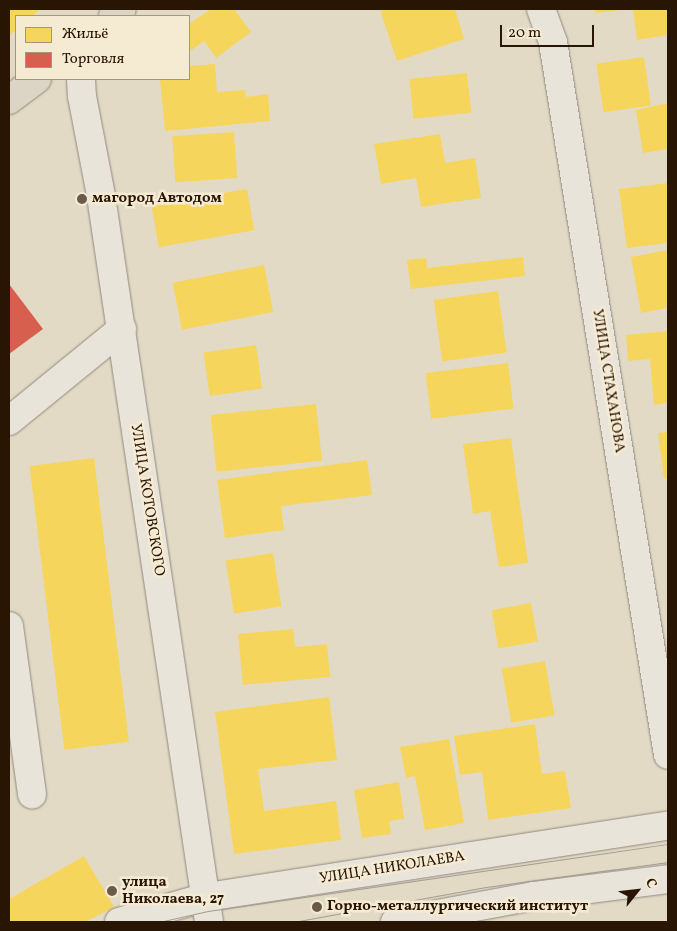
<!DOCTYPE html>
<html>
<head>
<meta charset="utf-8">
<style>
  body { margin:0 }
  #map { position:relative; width:677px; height:931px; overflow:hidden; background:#e3dac6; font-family:Vollkorn,serif }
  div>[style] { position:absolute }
  .homes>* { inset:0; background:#f6d55c; transform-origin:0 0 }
  .shops>* { inset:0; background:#d6604d }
  .roads { filter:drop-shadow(0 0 1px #90897c) drop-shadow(0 0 1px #90897c) }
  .minor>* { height:28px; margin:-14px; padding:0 14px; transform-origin:14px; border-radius:14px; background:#e9e4da }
  .major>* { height:28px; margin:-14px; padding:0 14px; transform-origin:14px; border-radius:14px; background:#dcd4c5 }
  .tram>* { height:1px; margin:-0.5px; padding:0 0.5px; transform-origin:0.5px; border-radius:0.5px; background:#a39e94 }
  .dots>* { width:14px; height:14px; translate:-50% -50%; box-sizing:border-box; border:2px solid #f5ead2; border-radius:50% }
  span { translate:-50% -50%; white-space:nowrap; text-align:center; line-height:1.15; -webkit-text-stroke:5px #f5ead2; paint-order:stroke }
  .poi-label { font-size:15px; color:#291504; font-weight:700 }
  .left { translate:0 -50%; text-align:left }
  .street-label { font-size:15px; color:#291504 }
  .frame { position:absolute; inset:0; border:10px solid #291504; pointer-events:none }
  .legend { position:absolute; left:15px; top:15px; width:175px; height:65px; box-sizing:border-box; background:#f5ead2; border:1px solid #a39580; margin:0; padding:6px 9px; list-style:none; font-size:15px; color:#291504 }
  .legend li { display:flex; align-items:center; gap:10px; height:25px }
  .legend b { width:25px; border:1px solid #a39580 }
  .north { position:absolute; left:612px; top:866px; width:50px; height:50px; -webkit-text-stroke:4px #f5ead2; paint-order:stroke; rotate:61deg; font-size:14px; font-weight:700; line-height:20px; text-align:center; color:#291504 }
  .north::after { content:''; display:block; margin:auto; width:18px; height:22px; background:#291504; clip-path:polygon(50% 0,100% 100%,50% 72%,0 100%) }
  .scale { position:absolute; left:500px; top:25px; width:94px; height:22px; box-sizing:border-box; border:2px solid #291504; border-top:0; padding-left:6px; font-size:15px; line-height:18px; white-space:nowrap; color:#291504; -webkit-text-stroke:4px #f5ead2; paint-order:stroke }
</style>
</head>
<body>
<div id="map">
  <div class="homes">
    <i style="clip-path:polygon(9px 9px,41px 9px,32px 16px,16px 16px,16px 30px,9px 36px)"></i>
    <i style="clip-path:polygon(211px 9px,234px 9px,251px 32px,216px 58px,204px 41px,189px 52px,189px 24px)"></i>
    <i style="clip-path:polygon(385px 9px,455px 9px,464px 39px,397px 61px,380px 10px)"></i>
    <i style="clip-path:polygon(595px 9px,621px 9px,621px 10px,596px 13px)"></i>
    <i style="clip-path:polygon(633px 9px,668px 9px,668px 35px,637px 40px)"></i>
    <i style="left:644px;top:57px;width:49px;height:48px;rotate:82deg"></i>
    <i style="clip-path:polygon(215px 64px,217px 92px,245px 90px,246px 97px,268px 94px,270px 121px,165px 131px,160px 79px,189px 79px,189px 66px)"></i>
    <i style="left:467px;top:73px;width:40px;height:58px;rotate:84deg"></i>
    <i style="clip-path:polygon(668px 103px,668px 149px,643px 153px,636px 110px)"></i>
    <i style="left:234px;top:132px;width:46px;height:62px;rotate:86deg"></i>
    <i style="clip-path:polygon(440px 134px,445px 163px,475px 158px,481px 198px,421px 207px,416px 178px,381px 184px,374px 144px)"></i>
    <i style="clip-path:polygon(668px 183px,668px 243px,627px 248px,619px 189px)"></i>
    <i style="left:247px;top:189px;width:42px;height:97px;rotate:80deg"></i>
    <i style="clip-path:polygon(668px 250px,668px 308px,641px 313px,631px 257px)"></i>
    <i style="clip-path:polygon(523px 257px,525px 276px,411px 289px,407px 260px,426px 258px,427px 268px)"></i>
    <i style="left:264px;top:265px;width:48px;height:93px;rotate:79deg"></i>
    <i style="left:498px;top:291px;width:62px;height:65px;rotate:82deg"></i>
    <i style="clip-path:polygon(668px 331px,668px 403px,654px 405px,650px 359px,628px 361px,626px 335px)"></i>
    <i style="left:256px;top:345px;width:44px;height:53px;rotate:82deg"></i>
    <i style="left:508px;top:363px;width:46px;height:83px;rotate:83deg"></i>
    <i style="left:316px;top:404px;width:57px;height:106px;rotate:84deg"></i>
    <i style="clip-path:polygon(668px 432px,668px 478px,664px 478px,658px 433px)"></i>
    <i style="clip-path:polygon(511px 438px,528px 563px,499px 567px,490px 511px,473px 514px,463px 444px)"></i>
    <i style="left:94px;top:458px;width:286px;height:65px;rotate:83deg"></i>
    <i style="clip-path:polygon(367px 460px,372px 495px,281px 506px,284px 530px,225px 538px,217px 480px)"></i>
    <i style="left:273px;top:553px;width:54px;height:48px;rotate:81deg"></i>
    <i style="left:531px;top:603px;width:39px;height:40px;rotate:80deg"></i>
    <i style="clip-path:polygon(293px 629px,295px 647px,327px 644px,330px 677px,243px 685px,238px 634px)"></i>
    <i style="left:545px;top:661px;width:55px;height:44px;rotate:80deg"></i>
    <i style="clip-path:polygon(329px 697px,337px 760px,258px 769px,264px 811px,336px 801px,341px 840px,234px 854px,215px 712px)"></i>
    <i style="clip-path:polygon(535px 724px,542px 774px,565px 771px,571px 808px,488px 820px,482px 772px,460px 775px,454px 736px)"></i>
    <i style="clip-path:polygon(449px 739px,464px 823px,425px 830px,415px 776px,406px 778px,400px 747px)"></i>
    <i style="clip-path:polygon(399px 782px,404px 819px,389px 821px,391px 834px,362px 838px,354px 790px)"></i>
    <i style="clip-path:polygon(84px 856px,114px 907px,85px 922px,9px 922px,9px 899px)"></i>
  </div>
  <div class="shops">
    <i style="clip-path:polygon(9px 284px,43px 329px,9px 354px)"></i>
  </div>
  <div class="roads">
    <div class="minor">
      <i style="left:541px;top:9px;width:35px;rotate:70deg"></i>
      <i style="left:553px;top:42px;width:722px;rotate:80.84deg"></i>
      <i style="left:81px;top:79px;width:17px;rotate:87deg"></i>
      <i style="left:82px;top:96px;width:102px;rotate:79.2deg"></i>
      <i style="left:101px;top:196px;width:734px;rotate:81.54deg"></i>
      <i style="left:9px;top:421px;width:146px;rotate:-39.2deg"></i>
      <i style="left:9px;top:626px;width:170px;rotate:82.2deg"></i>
      <i style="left:119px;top:922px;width:91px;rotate:-15.9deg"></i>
      <i style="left:207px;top:897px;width:466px;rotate:-8.8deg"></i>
      <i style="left:395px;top:922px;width:141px;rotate:-10.6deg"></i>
      <i style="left:534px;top:896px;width:135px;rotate:-7.2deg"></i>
    </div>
    <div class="major">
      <i style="left:113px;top:16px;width:11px;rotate:-38deg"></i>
      <i style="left:9px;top:100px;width:35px;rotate:-37deg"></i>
    </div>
  </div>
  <div class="tram">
    <i style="left:159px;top:922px;width:50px;rotate:-12.7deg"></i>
    <i style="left:208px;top:911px;width:465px;rotate:-8.3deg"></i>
    <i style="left:293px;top:922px;width:196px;rotate:-10.3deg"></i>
    <i style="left:486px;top:887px;width:184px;rotate:-7.8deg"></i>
  </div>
  <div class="dots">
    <i style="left:82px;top:199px;background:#6a5a48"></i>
    <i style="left:112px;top:891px;background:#6a5a48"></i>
    <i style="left:317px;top:907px;background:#6a5a48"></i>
  </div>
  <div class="poi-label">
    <span class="left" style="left:92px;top:199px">магород Автодом</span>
    <span class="left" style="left:122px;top:891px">улица<br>Николаева, 27</span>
    <span class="left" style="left:327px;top:907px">Горно-металлургический институт</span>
  </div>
  <div class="street-label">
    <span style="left:608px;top:381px;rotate:81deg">УЛИЦА СТАХАНОВА</span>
    <span style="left:147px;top:500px;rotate:81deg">УЛИЦА КОТОВСКОГО</span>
    <span style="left:392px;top:868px;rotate:-9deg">УЛИЦА НИКОЛАЕВА</span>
  </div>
  <div class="frame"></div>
  <ul class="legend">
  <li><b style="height:14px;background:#f6d55c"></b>Жильё</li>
  <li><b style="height:14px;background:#d6604d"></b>Торговля</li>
  </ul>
  <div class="north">С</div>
  <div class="scale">20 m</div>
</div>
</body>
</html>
